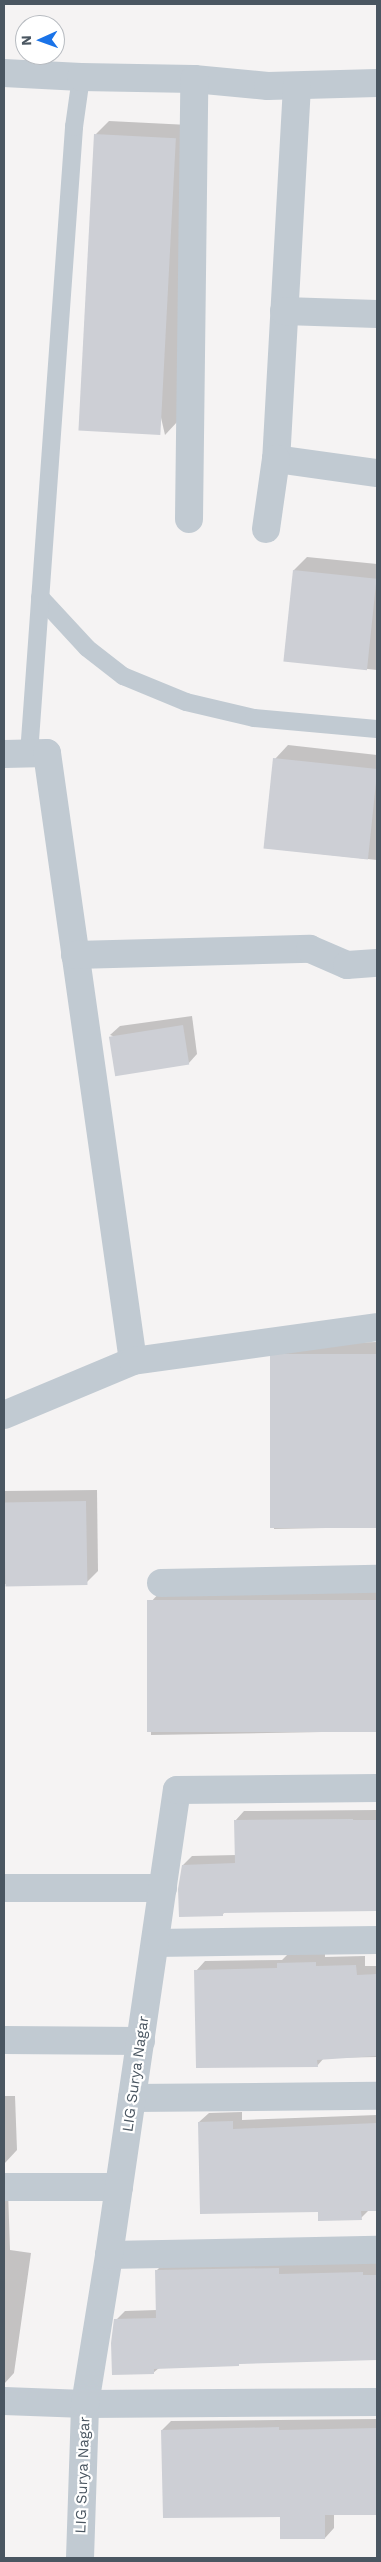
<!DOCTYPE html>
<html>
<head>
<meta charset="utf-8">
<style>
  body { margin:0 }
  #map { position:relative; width:381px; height:2562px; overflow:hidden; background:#f5f3f3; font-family:"Work Sans",sans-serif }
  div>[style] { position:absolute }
  .shadow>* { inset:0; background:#0003 }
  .building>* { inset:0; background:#cdcfd5; transform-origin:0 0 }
  .lane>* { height:18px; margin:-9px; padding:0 9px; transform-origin:9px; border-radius:9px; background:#c1cad2 }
  .street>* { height:28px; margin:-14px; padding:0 14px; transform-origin:14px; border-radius:14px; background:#c1cad2 }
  span { translate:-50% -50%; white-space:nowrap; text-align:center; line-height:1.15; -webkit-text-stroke:4.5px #fff; paint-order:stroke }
  .street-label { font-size:15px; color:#4a5661 }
  .frame { position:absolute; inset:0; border:5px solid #4a5661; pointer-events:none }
  .north { position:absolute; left:15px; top:15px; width:50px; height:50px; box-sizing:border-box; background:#fff; border:1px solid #b7bbc0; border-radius:50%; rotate:268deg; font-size:14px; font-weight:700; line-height:20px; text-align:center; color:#4a5661 }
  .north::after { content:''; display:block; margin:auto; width:18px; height:22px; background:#1a73e8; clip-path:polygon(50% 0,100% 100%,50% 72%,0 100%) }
</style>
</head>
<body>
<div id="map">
  <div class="shadow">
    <i style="clip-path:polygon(109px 121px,189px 125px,178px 421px,165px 435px,96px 134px)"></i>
    <i style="clip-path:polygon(307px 557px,377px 564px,377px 670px,285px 660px,294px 570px)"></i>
    <i style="clip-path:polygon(288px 745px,377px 755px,377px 860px,266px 848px,275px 759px)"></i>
    <i style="clip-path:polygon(192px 1016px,197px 1054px,188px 1064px,110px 1035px,120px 1026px)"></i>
    <i style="clip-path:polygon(377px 1342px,377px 1527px,274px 1529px,272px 1358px,285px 1345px)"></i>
    <i style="clip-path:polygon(97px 1490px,98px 1571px,86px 1583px,4px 1584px,4px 1491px)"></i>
    <i style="clip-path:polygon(377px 1587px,377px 1731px,151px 1735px,149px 1604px,162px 1590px)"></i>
    <i style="clip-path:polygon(377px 1810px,377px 1909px,226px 1911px,222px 1915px,183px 1865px,192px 1856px,236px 1855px,235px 1821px,244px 1811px)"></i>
    <i style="clip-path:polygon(325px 1953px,325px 1957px,365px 1956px,365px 1966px,377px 1966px,377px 2057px,324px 2058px,317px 2066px,196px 1971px,205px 1961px,282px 1960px,288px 1954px)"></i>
    <i style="clip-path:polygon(4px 2096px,15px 2096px,17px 2150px,4px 2164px)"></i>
    <i style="clip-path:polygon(242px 2112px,242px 2120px,377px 2115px,377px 2210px,369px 2210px,361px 2218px,319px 2210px,199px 2122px,209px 2113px)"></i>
    <i style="clip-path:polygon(4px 2186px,8px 2190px,10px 2250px,31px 2253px,14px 2373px,4px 2384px)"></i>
    <i style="clip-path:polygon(166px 2261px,377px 2263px,377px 2359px,285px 2361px,159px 2368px,153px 2373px,116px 2320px,125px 2311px,157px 2310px,157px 2270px)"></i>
    <i style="clip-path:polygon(377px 2419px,377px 2513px,334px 2514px,334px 2528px,325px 2538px,281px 2516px,162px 2430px,171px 2421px)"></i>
  </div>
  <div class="building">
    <i style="left:94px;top:134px;width:82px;height:297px;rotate:3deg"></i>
    <i style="left:293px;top:570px;width:84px;height:92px;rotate:6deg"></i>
    <i style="left:273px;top:758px;width:105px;height:91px;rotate:6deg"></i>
    <i style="left:183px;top:1025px;width:40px;height:75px;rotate:81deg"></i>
    <i style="left:377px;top:1354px;width:174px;height:107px;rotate:90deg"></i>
    <i style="left:86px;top:1501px;width:84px;height:82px;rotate:89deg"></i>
    <i style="left:377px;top:1600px;width:132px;height:230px;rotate:90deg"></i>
    <i style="clip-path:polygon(353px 1819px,353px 1820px,377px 1820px,377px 1911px,223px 1913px,223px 1916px,179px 1917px,178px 1889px,182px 1865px,235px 1863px,234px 1820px)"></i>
    <i style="clip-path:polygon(316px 1962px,316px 1966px,356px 1965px,357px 1975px,377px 1974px,377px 2056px,317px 2060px,318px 2067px,196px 2068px,194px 1970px,277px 1968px,277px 1963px)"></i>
    <i style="clip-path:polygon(233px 2121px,233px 2129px,377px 2123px,377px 2211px,361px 2211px,362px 2220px,318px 2221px,318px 2212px,200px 2214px,198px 2122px)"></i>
    <i style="clip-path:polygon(279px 2268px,279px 2274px,363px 2272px,363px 2275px,377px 2275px,377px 2360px,239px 2364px,239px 2366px,154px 2369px,154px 2374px,112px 2375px,111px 2343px,114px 2319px,156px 2318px,155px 2270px)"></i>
    <i style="clip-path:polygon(279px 2427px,279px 2430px,377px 2428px,377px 2515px,325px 2515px,325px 2539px,280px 2539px,280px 2517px,163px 2518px,161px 2430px)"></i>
  </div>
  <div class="lane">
    <i style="left:40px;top:597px;width:69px;rotate:47.3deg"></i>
    <i style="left:87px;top:648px;width:46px;rotate:37.9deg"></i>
    <i style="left:123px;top:676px;width:68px;rotate:22.4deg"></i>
    <i style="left:186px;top:702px;width:70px;rotate:13.2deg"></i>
    <i style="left:254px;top:718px;width:123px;rotate:5.1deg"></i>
    <i style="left:29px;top:754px;width:629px;rotate:-85.89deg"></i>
    <i style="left:74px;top:127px;width:50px;rotate:-82deg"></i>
  </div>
  <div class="street">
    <i style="left:4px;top:73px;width:77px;rotate:3deg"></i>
    <i style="left:81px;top:77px;width:113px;rotate:1deg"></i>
    <i style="left:194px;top:79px;width:74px;rotate:5.4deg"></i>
    <i style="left:268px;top:86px;width:109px;rotate:-1.6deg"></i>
    <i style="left:297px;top:86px;width:374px;rotate:93.2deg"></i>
    <i style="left:276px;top:459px;width:102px;rotate:7.9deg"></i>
    <i style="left:284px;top:311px;width:93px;rotate:1.8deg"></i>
    <i style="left:189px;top:519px;width:440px;rotate:-89.3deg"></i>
    <i style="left:266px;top:529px;width:71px;rotate:-81.9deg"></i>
    <i style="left:4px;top:754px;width:43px;rotate:-1.3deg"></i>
    <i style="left:47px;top:753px;width:614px;rotate:81.95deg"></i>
    <i style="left:75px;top:955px;width:235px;rotate:-1.5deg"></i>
    <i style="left:310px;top:949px;width:40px;rotate:23.4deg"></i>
    <i style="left:347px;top:965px;width:30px;rotate:-4deg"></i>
    <i style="left:4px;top:1415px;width:140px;rotate:-22.7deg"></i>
    <i style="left:133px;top:1361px;width:246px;rotate:-7.9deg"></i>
    <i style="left:161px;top:1583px;width:216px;rotate:-1.1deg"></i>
    <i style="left:4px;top:1888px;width:159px"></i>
    <i style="left:155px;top:1943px;width:222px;rotate:-0.8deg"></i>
    <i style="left:4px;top:2040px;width:137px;rotate:0.4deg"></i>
    <i style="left:132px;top:2098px;width:245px;rotate:-0.5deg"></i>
    <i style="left:4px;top:2187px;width:115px"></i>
    <i style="left:109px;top:2255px;width:268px;rotate:-1.1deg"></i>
    <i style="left:4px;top:2401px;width:81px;rotate:2.1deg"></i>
    <i style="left:85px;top:2404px;width:292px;rotate:-0.4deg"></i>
    <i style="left:80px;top:2558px;width:154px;rotate:-88.1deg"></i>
    <i style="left:85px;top:2404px;width:151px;rotate:-80.8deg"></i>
    <i style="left:109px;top:2255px;width:470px;rotate:-81.7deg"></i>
    <i style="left:177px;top:1790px;width:200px;rotate:-0.6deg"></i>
  </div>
  <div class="street-label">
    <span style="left:136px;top:2074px;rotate:-82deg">LIG Surya Nagar</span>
    <span style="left:83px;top:2475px;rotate:-88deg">LIG Surya Nagar</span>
  </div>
  <div class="frame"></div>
  <div class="north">N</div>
</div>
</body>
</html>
